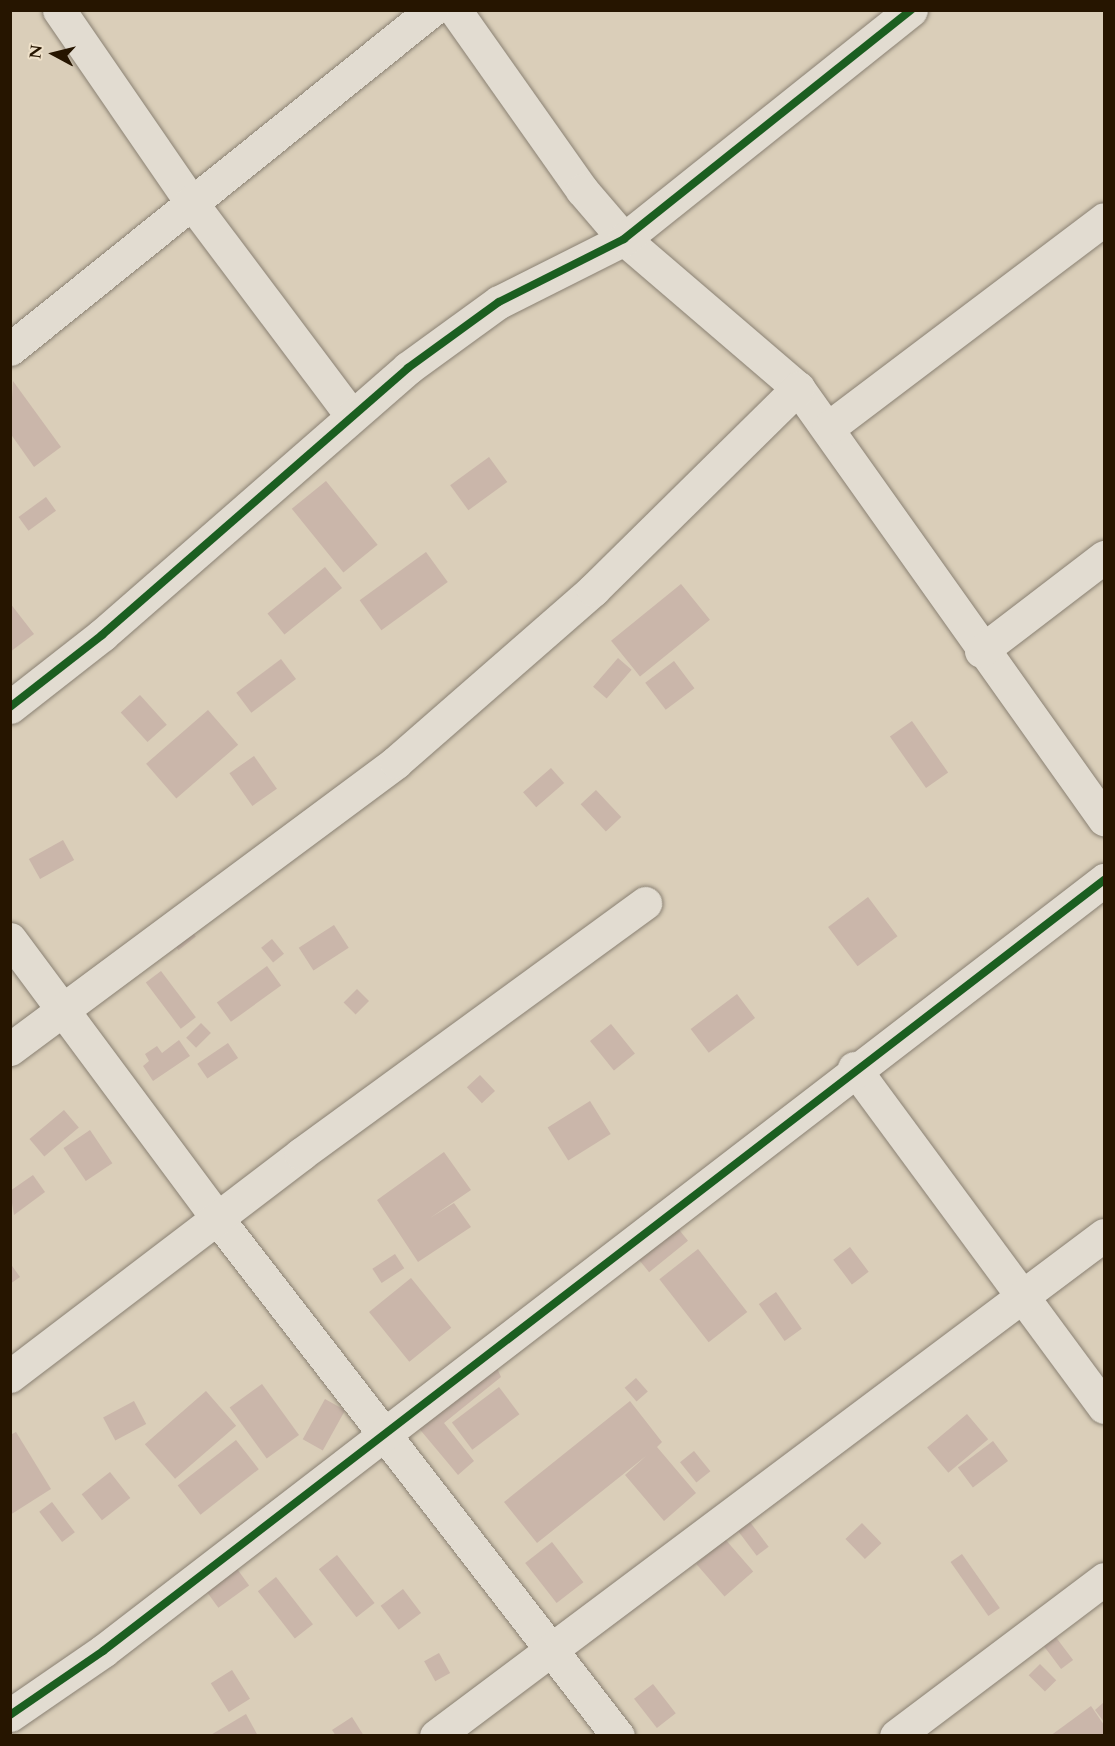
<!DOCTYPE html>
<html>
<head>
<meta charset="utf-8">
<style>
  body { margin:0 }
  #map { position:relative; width:1115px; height:1746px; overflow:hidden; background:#daceb9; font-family:Cardo,serif }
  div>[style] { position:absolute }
  .building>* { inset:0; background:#cab6aa; transform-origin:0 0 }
  .roads { filter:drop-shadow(0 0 2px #8a8173) drop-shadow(0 0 2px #8a8173) }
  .minor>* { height:33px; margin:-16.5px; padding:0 16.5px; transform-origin:16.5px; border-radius:16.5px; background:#e2dcd1 }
  .cycleway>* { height:8px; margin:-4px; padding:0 4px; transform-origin:4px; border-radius:4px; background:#1b5e20 }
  span { translate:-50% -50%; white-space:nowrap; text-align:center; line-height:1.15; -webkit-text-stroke:5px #efe1c9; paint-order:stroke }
  .frame { position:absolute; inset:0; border:12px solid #261500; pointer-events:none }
  .north { position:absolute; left:24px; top:24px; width:60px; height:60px; -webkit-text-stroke:4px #efe1c9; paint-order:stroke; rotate:277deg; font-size:16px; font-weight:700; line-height:24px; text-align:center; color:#261500 }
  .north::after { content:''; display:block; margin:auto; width:21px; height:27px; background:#261500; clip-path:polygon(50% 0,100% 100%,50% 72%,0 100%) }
</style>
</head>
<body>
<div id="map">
  <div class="building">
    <i style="clip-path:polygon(13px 381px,61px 447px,34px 467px,10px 433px)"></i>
    <i style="left:489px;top:457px;width:31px;height:48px;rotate:54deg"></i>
    <i style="left:326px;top:481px;width:82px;height:44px;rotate:51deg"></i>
    <i style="left:46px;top:497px;width:17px;height:34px;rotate:54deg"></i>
    <i style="left:426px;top:552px;width:37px;height:82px;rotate:54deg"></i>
    <i style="left:325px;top:567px;width:27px;height:74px;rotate:51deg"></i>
    <i style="left:681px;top:584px;width:46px;height:90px;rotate:51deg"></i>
    <i style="clip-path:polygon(10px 603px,34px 634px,10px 652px)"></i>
    <i style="left:618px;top:658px;width:18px;height:38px;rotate:41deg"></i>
    <i style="left:281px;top:659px;width:25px;height:56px;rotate:53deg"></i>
    <i style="left:674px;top:661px;width:34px;height:36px;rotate:53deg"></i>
    <i style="left:140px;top:695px;width:40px;height:26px;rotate:48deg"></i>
    <i style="left:208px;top:710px;width:46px;height:82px;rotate:49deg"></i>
    <i style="left:912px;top:721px;width:63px;height:27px;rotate:55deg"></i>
    <i style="left:254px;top:756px;width:40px;height:30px;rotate:55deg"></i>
    <i style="left:551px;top:768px;width:20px;height:37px;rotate:49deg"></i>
    <i style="left:596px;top:790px;width:37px;height:21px;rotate:47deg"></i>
    <i style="left:63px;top:840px;width:23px;height:39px;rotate:61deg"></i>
    <i style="left:868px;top:897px;width:49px;height:50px;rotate:53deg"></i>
    <i style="left:186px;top:924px;width:16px;height:22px;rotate:52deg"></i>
    <i style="left:334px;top:925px;width:27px;height:42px;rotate:57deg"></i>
    <i style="left:272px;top:939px;width:19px;height:14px;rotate:51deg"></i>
    <i style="left:267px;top:966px;width:24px;height:62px;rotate:54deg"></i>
    <i style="left:161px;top:971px;width:58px;height:19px;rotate:53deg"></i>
    <i style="left:357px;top:989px;width:17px;height:19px;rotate:45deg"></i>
    <i style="left:737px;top:994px;width:30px;height:58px;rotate:53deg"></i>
    <i style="left:201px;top:1023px;width:14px;height:21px;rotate:45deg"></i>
    <i style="left:611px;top:1024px;width:38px;height:27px;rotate:51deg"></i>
    <i style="clip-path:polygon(179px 1040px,190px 1056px,153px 1081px,143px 1066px,149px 1061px,145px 1054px,157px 1046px,162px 1053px)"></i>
    <i style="left:228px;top:1043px;width:18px;height:37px;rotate:56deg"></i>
    <i style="left:480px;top:1075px;width:22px;height:18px;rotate:47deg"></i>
    <i style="left:590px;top:1101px;width:39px;height:50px;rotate:58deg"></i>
    <i style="left:64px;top:1110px;width:23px;height:45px;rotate:50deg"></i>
    <i style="left:90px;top:1130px;width:40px;height:32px;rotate:56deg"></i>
    <i style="clip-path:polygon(444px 1152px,471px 1190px,430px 1218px,454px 1203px,471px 1227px,418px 1262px,377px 1200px)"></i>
    <i style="clip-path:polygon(33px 1175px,45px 1192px,14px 1215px,10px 1191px)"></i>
    <i style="left:676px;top:1226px;width:19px;height:50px;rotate:51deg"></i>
    <i style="left:850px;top:1247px;width:31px;height:21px;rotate:53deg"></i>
    <i style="left:698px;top:1249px;width:80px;height:49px;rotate:52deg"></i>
    <i style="left:395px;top:1254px;width:17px;height:27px;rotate:57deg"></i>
    <i style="clip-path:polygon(10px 1263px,20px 1277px,10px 1284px)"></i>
    <i style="left:411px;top:1278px;width:64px;height:54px;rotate:51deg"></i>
    <i style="left:776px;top:1292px;width:45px;height:21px;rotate:55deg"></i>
    <i style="clip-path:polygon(496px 1366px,501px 1377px,444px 1423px,474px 1461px,458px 1475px,417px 1426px)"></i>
    <i style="left:636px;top:1378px;width:18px;height:15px;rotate:49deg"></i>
    <i style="left:262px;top:1384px;width:63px;height:40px;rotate:54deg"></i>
    <i style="left:499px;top:1387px;width:34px;height:59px;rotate:53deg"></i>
    <i style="left:206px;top:1391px;width:46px;height:81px;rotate:49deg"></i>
    <i style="left:325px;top:1399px;width:23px;height:46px;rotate:29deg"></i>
    <i style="left:134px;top:1401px;width:26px;height:35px;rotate:62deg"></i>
    <i style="clip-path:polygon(630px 1401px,662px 1442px,657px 1447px,696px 1493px,664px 1521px,625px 1475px,646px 1456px,537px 1543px,504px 1502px)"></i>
    <i style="left:967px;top:1414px;width:33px;height:52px;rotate:50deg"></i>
    <i style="clip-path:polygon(16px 1432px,51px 1489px,10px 1515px,10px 1435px)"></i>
    <i style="left:236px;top:1440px;width:37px;height:74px;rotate:52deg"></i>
    <i style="left:993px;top:1441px;width:25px;height:44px;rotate:53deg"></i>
    <i style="left:694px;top:1451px;width:26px;height:18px;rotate:51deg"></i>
    <i style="left:110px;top:1472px;width:33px;height:36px;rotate:52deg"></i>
    <i style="left:52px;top:1502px;width:38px;height:16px;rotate:53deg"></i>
    <i style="left:750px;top:1522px;width:31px;height:15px;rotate:53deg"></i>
    <i style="left:862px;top:1523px;width:28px;height:23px;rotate:46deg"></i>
    <i style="left:725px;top:1539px;width:43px;height:38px;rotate:49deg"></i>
    <i style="left:552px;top:1542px;width:51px;height:34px;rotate:52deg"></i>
    <i style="left:962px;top:1554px;width:66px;height:14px;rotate:55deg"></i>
    <i style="left:337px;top:1555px;width:61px;height:23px;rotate:52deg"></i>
    <i style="left:235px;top:1566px;width:24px;height:38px;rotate:54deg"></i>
    <i style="left:276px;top:1577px;width:60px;height:23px;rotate:52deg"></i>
    <i style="left:403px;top:1589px;width:30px;height:28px;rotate:53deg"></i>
    <i style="left:1055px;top:1636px;width:30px;height:15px;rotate:53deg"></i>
    <i style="left:439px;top:1653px;width:23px;height:17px;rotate:61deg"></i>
    <i style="left:1040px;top:1664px;width:23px;height:16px;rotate:45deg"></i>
    <i style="left:232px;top:1670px;width:34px;height:25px;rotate:58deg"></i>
    <i style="left:653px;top:1684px;width:37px;height:24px;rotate:52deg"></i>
    <i style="clip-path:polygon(1104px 1702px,1104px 1722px,1095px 1710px)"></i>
    <i style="clip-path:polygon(1091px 1706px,1104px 1725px,1104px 1736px,1050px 1736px)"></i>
    <i style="clip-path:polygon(246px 1714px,258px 1736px,209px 1736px)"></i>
    <i style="clip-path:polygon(352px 1717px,364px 1736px,336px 1736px,332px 1730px)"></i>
  </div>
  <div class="roads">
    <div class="minor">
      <i style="left:59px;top:10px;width:233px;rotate:55.5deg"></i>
      <i style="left:191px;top:202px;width:266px;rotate:53.1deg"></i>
      <i style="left:455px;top:10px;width:220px;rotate:54.8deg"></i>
      <i style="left:582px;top:190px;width:65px;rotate:49.4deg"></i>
      <i style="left:624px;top:239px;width:229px;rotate:40.6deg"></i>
      <i style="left:798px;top:388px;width:529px;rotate:54.63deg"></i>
      <i style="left:10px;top:349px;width:541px;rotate:-38.78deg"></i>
      <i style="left:828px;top:428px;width:346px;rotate:-37.1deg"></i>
      <i style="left:981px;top:651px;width:155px;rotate:-37.4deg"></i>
      <i style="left:10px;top:707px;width:117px;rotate:-38deg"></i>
      <i style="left:102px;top:635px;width:406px;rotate:-41.1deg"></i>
      <i style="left:408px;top:368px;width:112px;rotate:-36deg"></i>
      <i style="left:499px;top:302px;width:140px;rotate:-26.7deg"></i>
      <i style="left:624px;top:239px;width:367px;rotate:-38.6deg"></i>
      <i style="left:10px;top:939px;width:347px;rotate:53.4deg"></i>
      <i style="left:217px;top:1218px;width:655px;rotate:52.26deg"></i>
      <i style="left:10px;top:1049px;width:481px;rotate:-36.6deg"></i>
      <i style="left:396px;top:762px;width:262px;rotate:-41.1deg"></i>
      <i style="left:593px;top:590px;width:288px;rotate:-44.6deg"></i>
      <i style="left:854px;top:1068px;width:421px;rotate:53.6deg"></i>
      <i style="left:10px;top:1376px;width:366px;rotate:-37.3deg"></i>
      <i style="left:301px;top:1154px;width:426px;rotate:-36.1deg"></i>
      <i style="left:10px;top:1715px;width:113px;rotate:-34.5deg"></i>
      <i style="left:103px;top:1651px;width:1264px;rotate:-37.6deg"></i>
      <i style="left:436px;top:1736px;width:835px;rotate:-36.87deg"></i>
      <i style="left:896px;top:1736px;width:261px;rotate:-37deg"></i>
    </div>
  </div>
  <div class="cycleway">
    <i style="left:10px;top:707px;width:117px;rotate:-38deg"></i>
    <i style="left:102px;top:635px;width:406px;rotate:-41.1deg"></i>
    <i style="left:408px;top:368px;width:112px;rotate:-36deg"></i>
    <i style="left:499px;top:302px;width:140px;rotate:-26.7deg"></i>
    <i style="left:624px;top:239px;width:367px;rotate:-38.6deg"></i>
    <i style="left:10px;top:1715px;width:113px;rotate:-34.5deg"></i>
    <i style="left:103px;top:1651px;width:1264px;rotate:-37.6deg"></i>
  </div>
  <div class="frame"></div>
  <div class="north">N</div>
</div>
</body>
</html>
